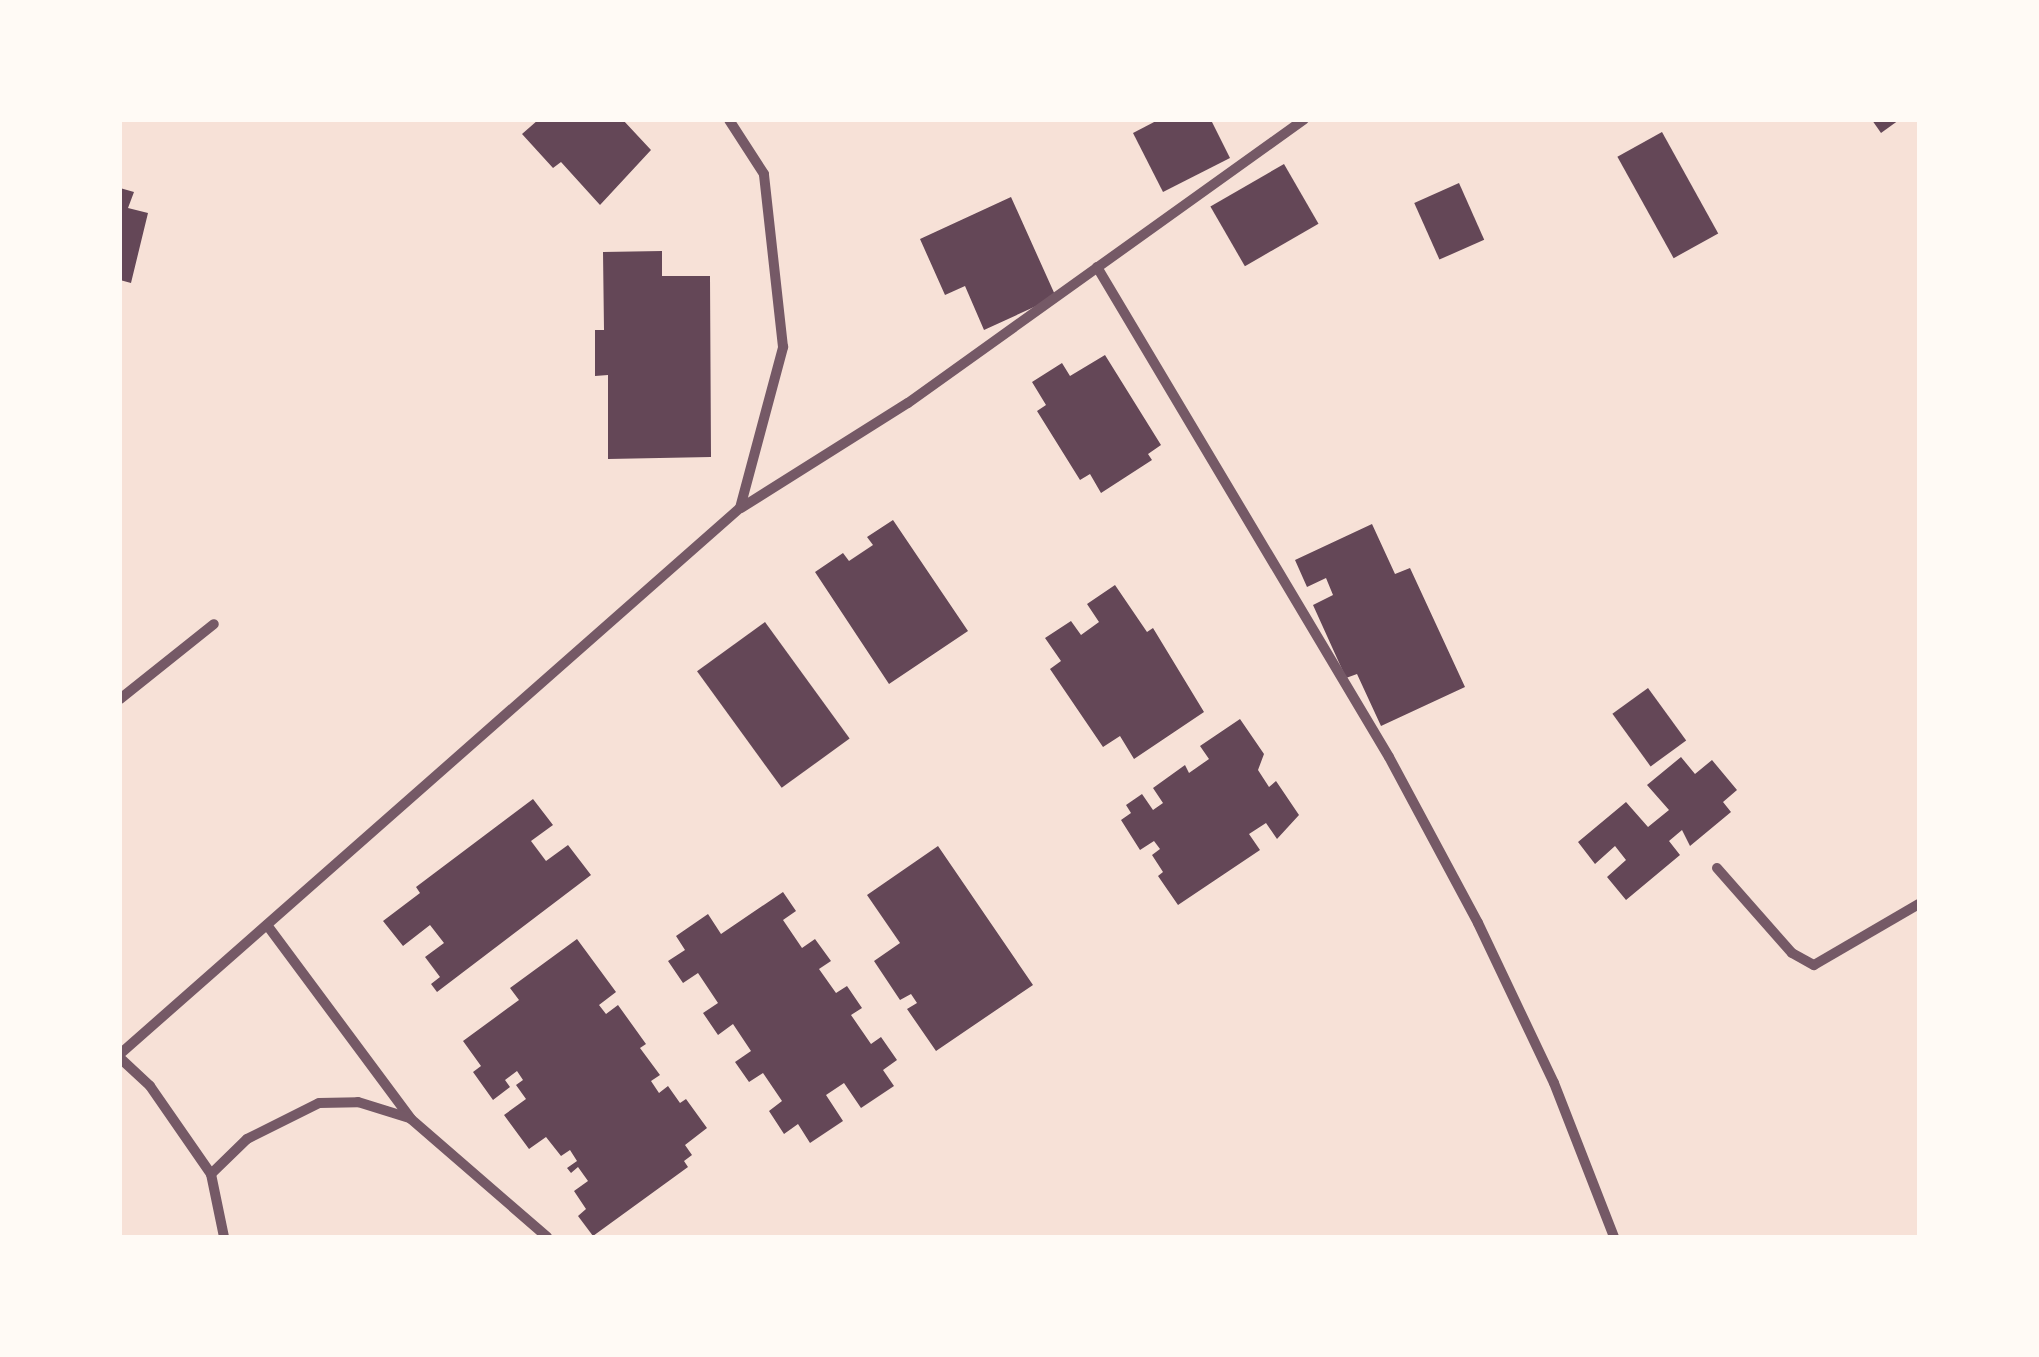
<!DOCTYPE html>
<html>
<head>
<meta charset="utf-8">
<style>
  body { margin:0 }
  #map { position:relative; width:2039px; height:1357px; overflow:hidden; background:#f7e1d7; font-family:"Nunito Sans",sans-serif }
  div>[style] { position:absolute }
  .building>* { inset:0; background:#644757; transform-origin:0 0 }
  .minor>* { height:10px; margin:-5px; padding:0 5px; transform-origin:5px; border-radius:5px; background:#755966 }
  span { translate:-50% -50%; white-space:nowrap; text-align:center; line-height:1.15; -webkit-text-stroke:8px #fffaf5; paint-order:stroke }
  .frame { position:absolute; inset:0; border:122px solid #fffaf5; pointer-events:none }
</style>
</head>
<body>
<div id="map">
  <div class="building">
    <i style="clip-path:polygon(538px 120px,623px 120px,651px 150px,600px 205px,561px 162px,553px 168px,522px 134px)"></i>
    <i style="clip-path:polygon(1158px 120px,1211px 120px,1230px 158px,1163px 192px,1133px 133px)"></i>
    <i style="clip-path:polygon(1872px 120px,1899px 120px,1881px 133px)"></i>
    <i style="left:1662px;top:132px;width:116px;height:51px;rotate:61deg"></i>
    <i style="left:1284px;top:164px;width:69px;height:85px;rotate:60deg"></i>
    <i style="left:1459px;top:183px;width:62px;height:49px;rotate:66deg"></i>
    <i style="clip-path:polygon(120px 188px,134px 192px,128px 208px,148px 213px,131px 283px,120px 280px)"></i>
    <i style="clip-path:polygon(1011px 197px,1056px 297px,984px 330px,965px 286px,945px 295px,920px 239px)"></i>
    <i style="clip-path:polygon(662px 251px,662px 276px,710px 276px,711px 457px,608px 459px,608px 375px,595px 376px,595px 330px,604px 330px,603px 252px)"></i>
    <i style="clip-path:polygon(1105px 355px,1161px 445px,1148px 454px,1152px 460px,1101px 493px,1090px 474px,1080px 480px,1037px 411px,1046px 405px,1032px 382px,1062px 363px,1070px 376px)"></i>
    <i style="clip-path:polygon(893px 520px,968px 631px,889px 684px,815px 572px,843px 553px,849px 561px,873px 545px,867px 537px)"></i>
    <i style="clip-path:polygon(1372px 524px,1395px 574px,1410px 568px,1465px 687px,1381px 726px,1357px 674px,1346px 678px,1313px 605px,1333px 595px,1326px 578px,1307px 587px,1295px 560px)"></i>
    <i style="clip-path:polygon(1115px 585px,1147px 632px,1153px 628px,1204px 712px,1134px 759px,1120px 736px,1103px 747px,1050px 669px,1061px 661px,1045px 638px,1071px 621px,1081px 635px,1099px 622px,1087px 604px)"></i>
    <i style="left:765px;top:622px;width:144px;height:84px;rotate:54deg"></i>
    <i style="left:1648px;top:688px;width:65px;height:44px;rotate:54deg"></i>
    <i style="clip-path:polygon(1240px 719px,1264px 754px,1258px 770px,1269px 787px,1276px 781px,1299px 815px,1277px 839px,1266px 823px,1249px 834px,1260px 850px,1178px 905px,1158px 876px,1163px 872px,1152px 855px,1160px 849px,1154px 841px,1140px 850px,1121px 820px,1131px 813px,1126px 805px,1142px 794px,1153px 810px,1163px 803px,1153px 788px,1185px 765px,1189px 773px,1209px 759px,1200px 746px)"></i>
    <i style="clip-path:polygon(1681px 757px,1695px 774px,1712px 760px,1737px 790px,1723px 802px,1731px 812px,1690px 846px,1682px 830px,1669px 841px,1680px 855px,1626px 900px,1607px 877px,1626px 860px,1615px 846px,1595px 864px,1578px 842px,1626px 802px,1648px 827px,1669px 810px,1647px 785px)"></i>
    <i style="clip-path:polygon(533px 799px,553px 825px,531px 841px,546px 861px,568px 845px,591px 875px,437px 992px,431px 984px,440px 977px,425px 957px,444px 943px,430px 925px,403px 946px,383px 921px,420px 893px,416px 887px)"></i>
    <i style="clip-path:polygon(938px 846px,1033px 985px,936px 1051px,907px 1009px,917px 1003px,911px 994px,900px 1000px,874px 961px,900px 943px,867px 895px)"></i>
    <i style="clip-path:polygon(783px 892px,796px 911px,783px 920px,802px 948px,815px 939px,831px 961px,819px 969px,836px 993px,847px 986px,862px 1008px,851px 1015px,871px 1044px,881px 1037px,897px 1060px,883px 1070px,894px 1086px,861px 1108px,844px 1083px,826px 1095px,843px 1121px,810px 1143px,798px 1124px,784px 1134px,769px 1111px,782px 1101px,763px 1073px,749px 1082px,735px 1062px,751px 1051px,733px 1024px,718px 1035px,703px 1013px,718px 1003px,698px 973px,683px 983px,668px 961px,685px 950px,676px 936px,708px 914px,721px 934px)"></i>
    <i style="clip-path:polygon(577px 939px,616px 992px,599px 1005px,606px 1014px,618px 1005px,646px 1044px,640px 1048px,660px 1075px,651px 1081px,659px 1093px,668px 1086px,680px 1103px,686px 1099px,707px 1128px,685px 1145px,692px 1155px,684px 1161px,688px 1167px,593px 1236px,578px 1216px,586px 1209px,574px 1191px,588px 1181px,578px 1167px,571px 1173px,567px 1168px,577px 1161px,570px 1150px,561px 1156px,546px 1137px,529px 1149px,504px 1115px,526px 1099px,516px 1085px,523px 1080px,517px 1071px,505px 1080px,510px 1087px,493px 1100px,473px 1072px,481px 1066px,463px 1041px,519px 1000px,510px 988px)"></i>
  </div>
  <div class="minor">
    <i style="left:1097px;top:267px;width:570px;rotate:59.21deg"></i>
    <i style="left:1389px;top:757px;width:188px;rotate:61.8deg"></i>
    <i style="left:1478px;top:923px;width:177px;rotate:64.6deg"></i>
    <i style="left:1554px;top:1083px;width:165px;rotate:68.7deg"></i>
    <i style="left:741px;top:508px;width:197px;rotate:-32.2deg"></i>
    <i style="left:908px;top:403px;width:487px;rotate:-35.6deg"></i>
    <i style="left:120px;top:699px;width:120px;rotate:-38.6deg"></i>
    <i style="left:1717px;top:868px;width:113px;rotate:48.6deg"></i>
    <i style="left:1792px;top:953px;width:25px;rotate:29deg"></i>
    <i style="left:1814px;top:965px;width:121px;rotate:-30.2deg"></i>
    <i style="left:267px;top:925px;width:242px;rotate:53.4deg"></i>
    <i style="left:411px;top:1119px;width:180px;rotate:40.9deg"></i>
    <i style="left:120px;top:1054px;width:826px;rotate:-41.37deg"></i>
    <i style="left:740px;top:508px;width:167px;rotate:-75deg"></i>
    <i style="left:783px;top:347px;width:174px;rotate:-96.3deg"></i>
    <i style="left:764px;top:174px;width:64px;rotate:-122.9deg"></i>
    <i style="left:120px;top:1058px;width:41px;rotate:43deg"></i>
    <i style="left:150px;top:1086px;width:107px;rotate:55.3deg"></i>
    <i style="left:211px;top:1174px;width:64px;rotate:78.3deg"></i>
    <i style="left:211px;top:1174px;width:50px;rotate:-44.2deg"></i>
    <i style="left:247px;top:1139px;width:80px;rotate:-26.6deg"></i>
    <i style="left:319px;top:1103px;width:39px;rotate:-1deg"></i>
    <i style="left:358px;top:1102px;width:53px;rotate:17.4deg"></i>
  </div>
  <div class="frame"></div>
</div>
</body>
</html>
